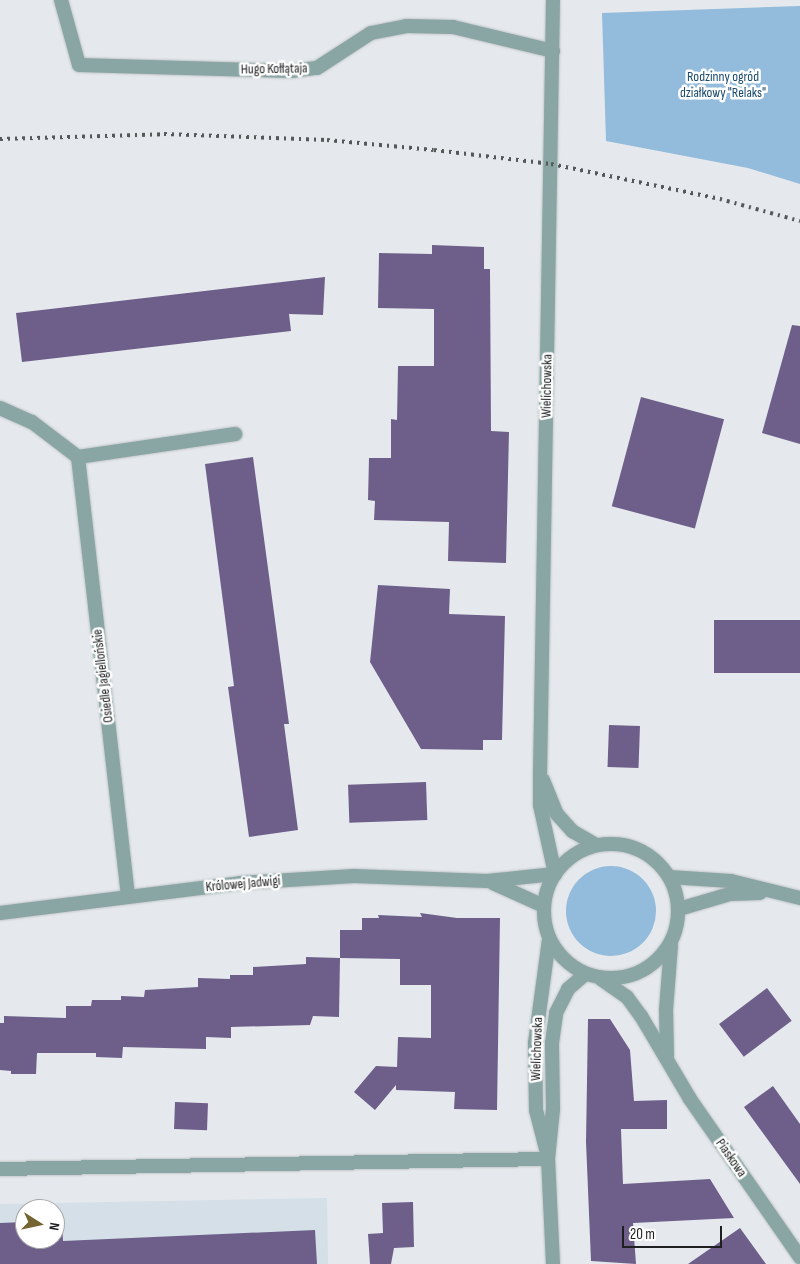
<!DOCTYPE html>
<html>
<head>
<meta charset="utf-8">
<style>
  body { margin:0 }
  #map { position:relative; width:800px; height:1264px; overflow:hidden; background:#e5e9ed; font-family:"Sofia Sans Condensed",sans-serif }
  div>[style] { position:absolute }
  .built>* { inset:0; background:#d4dfe8 }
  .green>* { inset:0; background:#93bbdb }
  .round { border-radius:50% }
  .building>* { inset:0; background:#6e5f8a; transform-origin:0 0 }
  .roads { filter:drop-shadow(0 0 1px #c1c5c8) drop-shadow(0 0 1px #c1c5c8) }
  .minor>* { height:14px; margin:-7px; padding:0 7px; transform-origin:7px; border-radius:7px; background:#89a5a4 }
  .tertiary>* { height:14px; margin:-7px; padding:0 7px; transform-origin:7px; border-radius:7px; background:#89a5a4 }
  .tertiary>.ring { margin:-7px; padding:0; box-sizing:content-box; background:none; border:14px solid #89a5a4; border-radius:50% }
  .rail>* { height:4px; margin-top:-2px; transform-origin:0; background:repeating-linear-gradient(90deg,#555859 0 2.5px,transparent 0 7.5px) }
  span { translate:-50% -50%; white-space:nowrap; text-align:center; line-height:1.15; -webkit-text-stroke:5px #fff; paint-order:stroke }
  .street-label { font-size:14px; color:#1d1f20 }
  .park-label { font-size:14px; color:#194a6d }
  .north { position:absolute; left:15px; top:1199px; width:50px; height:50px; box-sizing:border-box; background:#fff; border:1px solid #a5a5a6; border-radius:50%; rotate:100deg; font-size:14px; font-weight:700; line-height:20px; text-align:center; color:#1d1f20 }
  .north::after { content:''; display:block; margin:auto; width:18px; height:22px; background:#756533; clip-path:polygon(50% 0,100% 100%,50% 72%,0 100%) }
  .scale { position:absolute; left:622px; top:1226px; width:100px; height:22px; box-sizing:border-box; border:2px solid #1d1f20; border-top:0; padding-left:6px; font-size:15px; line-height:18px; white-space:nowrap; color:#1d1f20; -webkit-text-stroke:4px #fff; paint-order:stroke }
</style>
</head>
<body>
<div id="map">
  <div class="built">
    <i style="clip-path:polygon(evenodd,327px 1198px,328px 1264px,0 1264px,0 1204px,327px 1198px,25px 1209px,55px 1209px,55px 1239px,25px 1239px,25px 1209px)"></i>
  </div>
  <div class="green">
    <i style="clip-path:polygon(800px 6px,800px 184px,748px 168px,606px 141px,602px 13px)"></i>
    <i class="round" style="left:566px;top:866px;width:90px;height:90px"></i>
  </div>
  <div class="building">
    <i style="clip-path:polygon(432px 245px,484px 247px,484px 269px,490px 269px,491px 431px,509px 432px,506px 563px,448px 561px,449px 522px,374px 520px,375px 501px,368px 500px,369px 458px,391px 458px,391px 419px,397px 420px,398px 366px,434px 366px,434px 309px,378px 308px,379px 253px,432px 254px)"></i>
    <i style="clip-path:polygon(325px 277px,323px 315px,289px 314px,291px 331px,22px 362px,16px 313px)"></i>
    <i style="clip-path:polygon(792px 325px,800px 326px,800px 444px,762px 433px)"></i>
    <i style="left:641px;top:397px;width:86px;height:113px;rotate:15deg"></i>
    <i style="clip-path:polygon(253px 457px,289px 724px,284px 724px,298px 830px,249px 837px,228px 687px,234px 686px,205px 464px)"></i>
    <i style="clip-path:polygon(378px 585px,450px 589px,449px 614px,505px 616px,502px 740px,483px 740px,483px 750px,421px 749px,370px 662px)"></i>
    <i style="left:714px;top:620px;width:86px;height:53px"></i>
    <i style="left:609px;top:725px;width:31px;height:42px;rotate:2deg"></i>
    <i style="left:426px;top:782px;width:38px;height:78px;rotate:88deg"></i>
    <i style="clip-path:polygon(420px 913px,457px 918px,500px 918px,497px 1110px,454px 1109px,455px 1092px,396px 1090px,396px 1085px,375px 1110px,354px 1092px,376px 1066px,397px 1067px,398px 1037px,431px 1038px,431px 985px,400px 985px,400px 959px,340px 958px,340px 930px,362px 930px,362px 918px,379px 918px,378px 915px,422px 917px)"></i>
    <i style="clip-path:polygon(306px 957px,340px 958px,339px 1017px,313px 1016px,310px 1025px,231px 1027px,231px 1038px,206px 1037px,206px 1049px,123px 1047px,122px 1058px,96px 1057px,96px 1053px,37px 1053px,36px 1074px,11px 1074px,11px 1071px,0 1070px,0 1023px,4px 1023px,4px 1016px,66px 1018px,66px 1006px,91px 1006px,92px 1000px,121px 1000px,121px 996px,144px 997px,145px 990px,198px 987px,198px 978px,230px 979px,230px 975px,253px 975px,253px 967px,306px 964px)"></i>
    <i style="left:767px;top:988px;width:41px;height:60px;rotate:53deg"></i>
    <i style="clip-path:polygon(588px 1019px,610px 1019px,630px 1050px,634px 1101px,667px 1100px,667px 1129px,621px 1129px,623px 1184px,710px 1179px,734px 1218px,633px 1223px,636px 1264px,591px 1261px,586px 1142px)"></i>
    <i style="clip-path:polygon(773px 1086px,800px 1124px,800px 1184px,744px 1107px)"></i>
    <i style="left:175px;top:1102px;width:33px;height:27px;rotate:2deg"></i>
    <i style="clip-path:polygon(413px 1202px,414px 1247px,394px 1248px,391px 1264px,370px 1264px,368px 1234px,383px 1233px,382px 1203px)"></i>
    <i style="clip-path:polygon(55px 1221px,62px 1221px,63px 1241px,315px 1230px,317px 1264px,0 1264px,0 1223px,25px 1222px,25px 1239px,55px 1239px)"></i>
    <i style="clip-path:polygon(740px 1228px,766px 1264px,688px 1264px)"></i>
  </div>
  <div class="roads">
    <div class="minor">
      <i style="left:61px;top:0;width:67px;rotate:74.5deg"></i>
      <i style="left:79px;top:65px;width:212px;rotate:1.6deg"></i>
      <i style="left:291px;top:71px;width:26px;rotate:-7deg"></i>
      <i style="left:317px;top:68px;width:64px;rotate:-32.9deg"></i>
      <i style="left:371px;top:33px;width:36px;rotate:-11deg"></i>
      <i style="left:406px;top:26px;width:47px;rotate:1.2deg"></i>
      <i style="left:453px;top:27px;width:103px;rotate:13.5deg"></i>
      <i style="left:0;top:408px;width:35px;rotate:24deg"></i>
      <i style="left:32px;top:422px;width:58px;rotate:37.3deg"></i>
      <i style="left:78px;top:457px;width:441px;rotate:83.5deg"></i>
      <i style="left:78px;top:457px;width:159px;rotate:-8.3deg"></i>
      <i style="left:669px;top:877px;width:62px;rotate:3.7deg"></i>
      <i style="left:731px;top:881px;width:71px;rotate:13.8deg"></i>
      <i style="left:493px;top:883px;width:56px;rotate:24.3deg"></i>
      <i style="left:679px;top:909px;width:53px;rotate:-16.4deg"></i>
      <i style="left:730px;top:894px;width:30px;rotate:-2deg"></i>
      <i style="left:0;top:913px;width:242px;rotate:-7.1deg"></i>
      <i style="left:240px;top:883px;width:114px;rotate:-3.5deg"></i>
      <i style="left:354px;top:876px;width:133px;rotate:2.2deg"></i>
      <i style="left:487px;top:881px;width:68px;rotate:-5.9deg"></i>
      <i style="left:0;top:1169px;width:548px;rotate:-1.05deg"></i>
    </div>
    <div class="tertiary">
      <i style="left:553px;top:0;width:773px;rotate:90.96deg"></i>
      <i style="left:540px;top:773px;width:32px;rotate:90deg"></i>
      <i style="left:540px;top:805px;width:71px;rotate:77.7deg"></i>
      <i style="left:543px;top:780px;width:35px;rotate:68deg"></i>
      <i style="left:556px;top:813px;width:24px;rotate:48deg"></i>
      <i style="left:572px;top:831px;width:28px;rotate:30deg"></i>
      <i class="ring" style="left:544px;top:844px;width:120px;height:120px"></i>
      <i style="left:601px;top:979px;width:32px;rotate:35deg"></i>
      <i style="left:627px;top:997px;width:24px;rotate:54deg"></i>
      <i style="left:641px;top:1016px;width:96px;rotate:59.4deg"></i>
      <i style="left:690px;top:1099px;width:193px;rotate:55.2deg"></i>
      <i style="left:667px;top:1056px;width:46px;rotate:-91.2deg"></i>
      <i style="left:666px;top:1010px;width:65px;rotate:-85.6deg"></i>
      <i style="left:546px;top:1149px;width:40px;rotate:-104.4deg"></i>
      <i style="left:536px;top:1110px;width:67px;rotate:-90.9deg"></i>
      <i style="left:535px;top:1043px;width:105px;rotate:-82.3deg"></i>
      <i style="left:553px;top:1264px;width:105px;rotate:-92.7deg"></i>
      <i style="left:548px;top:1159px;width:50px;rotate:-84.3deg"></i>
      <i style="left:553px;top:1109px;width:66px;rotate:-90.9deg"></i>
      <i style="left:552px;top:1043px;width:30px;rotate:-82deg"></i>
      <i style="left:556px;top:1013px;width:27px;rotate:-63deg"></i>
      <i style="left:568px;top:989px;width:23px;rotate:-41deg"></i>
    </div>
  </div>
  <div class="rail">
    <i style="left:0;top:139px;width:164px;rotate:-1.7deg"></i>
    <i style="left:164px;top:134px;width:163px;rotate:2.1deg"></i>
    <i style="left:327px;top:140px;width:107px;rotate:5.3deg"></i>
    <i style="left:434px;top:150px;width:118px;rotate:6.8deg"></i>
    <i style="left:551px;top:164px;width:173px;rotate:11.7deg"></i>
    <i style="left:720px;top:199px;width:83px;rotate:15.4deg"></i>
  </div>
  <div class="street-label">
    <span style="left:274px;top:69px;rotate:-1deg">Hugo Kołłątaja</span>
    <span style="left:547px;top:386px;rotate:-89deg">Wielichowska</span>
    <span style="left:103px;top:676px;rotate:-97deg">Osiedle Jagiellońskie</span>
    <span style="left:243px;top:884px;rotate:-5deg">Królowej Jadwigi</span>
    <span style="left:537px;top:1049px;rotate:-88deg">Wielichowska</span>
    <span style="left:731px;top:1158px;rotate:55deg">Piaskowa</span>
  </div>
  <div class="park-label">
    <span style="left:723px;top:85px">Rodzinny ogród<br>działkowy "Relaks"</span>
  </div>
  <div class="north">N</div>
  <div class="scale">20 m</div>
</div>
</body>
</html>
